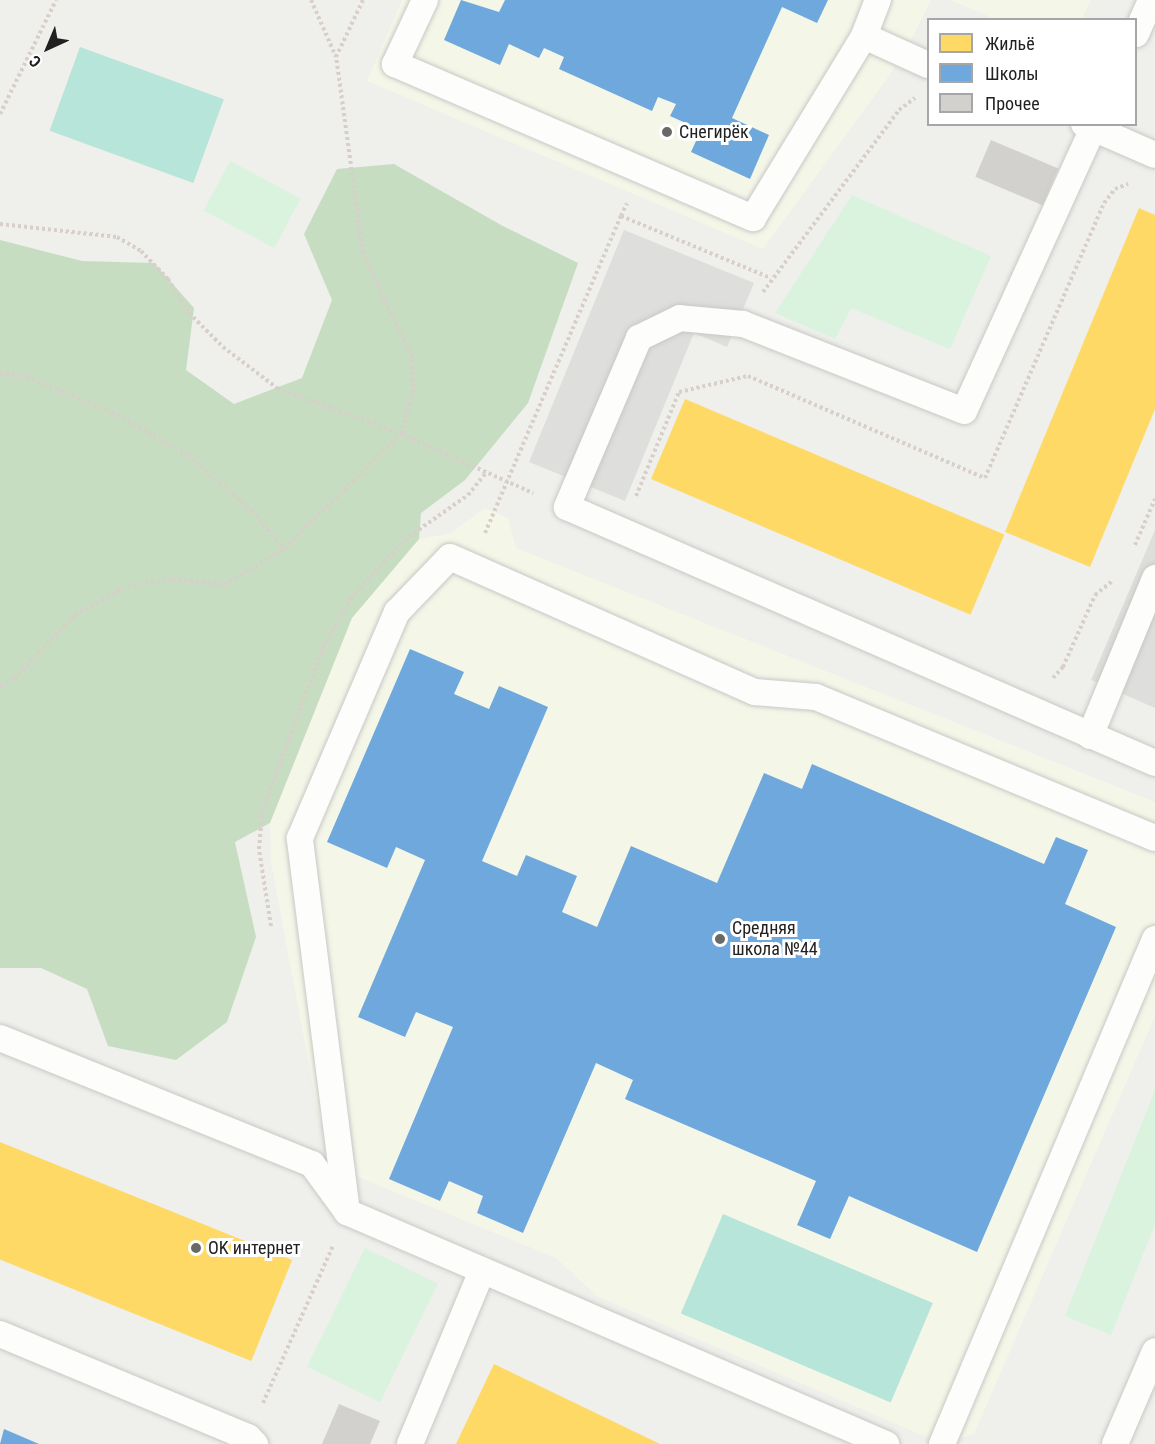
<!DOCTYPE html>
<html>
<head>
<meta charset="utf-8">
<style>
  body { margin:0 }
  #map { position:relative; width:1155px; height:1444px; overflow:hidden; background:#efefeb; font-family:"Roboto Condensed",sans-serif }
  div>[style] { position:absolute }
  .built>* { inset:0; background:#dededc }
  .education>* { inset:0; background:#f4f7e8 }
  .forest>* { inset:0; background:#c6ddc2 }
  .park>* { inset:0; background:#daf3df; transform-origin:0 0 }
  .pitch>* { inset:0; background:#b8e5d9; transform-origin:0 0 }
  .homes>* { inset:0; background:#ffd966; transform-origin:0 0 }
  .schools>* { inset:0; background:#6fa8dc }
  .building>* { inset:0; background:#d2d1cd; transform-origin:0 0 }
  .path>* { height:4px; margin-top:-2px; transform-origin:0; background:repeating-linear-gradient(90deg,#d8ceca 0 3px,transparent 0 6px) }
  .roads { filter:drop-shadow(0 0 2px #c8c8c6) drop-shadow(0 0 2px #c8c8c6) }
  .lane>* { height:26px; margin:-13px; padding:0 13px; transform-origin:13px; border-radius:13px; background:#fdfdfc }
  .dots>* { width:16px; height:16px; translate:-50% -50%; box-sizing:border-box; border:3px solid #fff; border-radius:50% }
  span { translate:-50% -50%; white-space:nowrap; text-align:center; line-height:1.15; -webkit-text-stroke:6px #fff; paint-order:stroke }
  .poi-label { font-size:18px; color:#212121 }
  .left { translate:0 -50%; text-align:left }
  .legend { position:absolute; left:927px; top:18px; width:210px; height:108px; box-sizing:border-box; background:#fff; border:2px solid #a6a6a6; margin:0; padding:8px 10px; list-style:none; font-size:18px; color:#212121 }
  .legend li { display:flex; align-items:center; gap:12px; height:30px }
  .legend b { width:30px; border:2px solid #a6a6a6 }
  .north { position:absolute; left:18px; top:18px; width:60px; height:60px; -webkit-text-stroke:4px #fff; paint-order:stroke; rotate:224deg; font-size:16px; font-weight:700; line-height:24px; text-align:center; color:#212121 }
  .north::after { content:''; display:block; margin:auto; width:21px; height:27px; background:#212121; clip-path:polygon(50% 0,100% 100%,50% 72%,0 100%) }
</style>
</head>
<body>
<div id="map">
  <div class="built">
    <i style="clip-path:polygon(624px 230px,754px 283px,727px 347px,694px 333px,625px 501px,529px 462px)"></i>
    <i style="clip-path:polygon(1155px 530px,1155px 708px,1091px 680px)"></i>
  </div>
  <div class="education">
    <i style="clip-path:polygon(402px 0,931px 0,904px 55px,763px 249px,367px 81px)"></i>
    <i style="clip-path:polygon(950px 0,1091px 0,1082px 19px,998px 20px)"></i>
    <i style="clip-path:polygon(485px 508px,508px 518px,516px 548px,1155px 802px,1155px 1016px,974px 1434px,943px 1444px,597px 1296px,556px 1258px,356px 1176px,350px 1125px,320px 1124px,271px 862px,270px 823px,352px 618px,419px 539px,451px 533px)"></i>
  </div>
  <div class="forest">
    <i style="clip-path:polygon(394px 164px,501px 225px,578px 263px,528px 403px,465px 480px,421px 513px,419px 539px,352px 618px,270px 823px,235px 842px,256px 937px,227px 1022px,176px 1060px,108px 1046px,87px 989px,41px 968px,0 968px,0 240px,82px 261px,154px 263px,194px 308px,186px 370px,234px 404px,302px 378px,332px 300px,304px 234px,337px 169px)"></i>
  </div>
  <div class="park">
    <i style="left:230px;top:161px;width:80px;height:56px;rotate:28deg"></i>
    <i style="clip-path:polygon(852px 195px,991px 256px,950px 349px,851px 308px,835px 339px,775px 313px)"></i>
    <i style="clip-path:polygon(1155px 1090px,1155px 1224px,1111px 1335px,1065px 1316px)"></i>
    <i style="left:365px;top:1248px;width:81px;height:132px;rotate:26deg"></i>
  </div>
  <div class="pitch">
    <i style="left:80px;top:47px;width:153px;height:89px;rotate:20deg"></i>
    <i style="left:723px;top:1214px;width:228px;height:108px;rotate:23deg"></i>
  </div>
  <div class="homes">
    <i style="clip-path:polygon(1139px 208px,1155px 215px,1155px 409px,1090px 567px,1005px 532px)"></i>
    <i style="left:685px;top:399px;width:347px;height:87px;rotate:23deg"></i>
    <i style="left:0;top:1142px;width:315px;height:109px;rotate:22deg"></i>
    <i style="clip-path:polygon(494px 1364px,660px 1444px,456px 1444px)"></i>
  </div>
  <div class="schools">
    <i style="clip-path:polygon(461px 0,499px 12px,505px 0,828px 0,817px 23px,782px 7px,732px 118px,769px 135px,750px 179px,691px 152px,701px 130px,670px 116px,676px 104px,658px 97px,652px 111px,559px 69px,564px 57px,544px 48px,539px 58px,509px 44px,500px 65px,444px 40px)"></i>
    <i style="clip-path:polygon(410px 649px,464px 672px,454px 694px,489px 709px,499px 686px,548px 707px,482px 861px,517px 876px,526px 855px,577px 876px,562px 912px,597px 927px,631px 846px,717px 883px,764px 773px,802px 789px,812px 764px,1044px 864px,1056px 837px,1088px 850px,1065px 904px,1116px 927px,977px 1252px,849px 1196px,830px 1239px,797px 1225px,816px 1181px,625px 1099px,633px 1080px,596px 1063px,523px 1233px,477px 1213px,483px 1196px,449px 1181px,440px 1201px,389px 1179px,453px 1027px,416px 1012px,405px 1037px,358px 1017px,425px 860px,396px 847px,387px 868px,327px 842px)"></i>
    <i style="clip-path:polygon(4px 1429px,39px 1444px,0 1444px)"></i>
  </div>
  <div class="building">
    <i style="left:991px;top:140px;width:73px;height:40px;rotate:23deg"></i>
    <i style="clip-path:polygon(339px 1404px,380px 1421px,370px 1444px,322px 1444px)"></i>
  </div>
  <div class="path">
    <i style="left:311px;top:0;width:62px;rotate:66.3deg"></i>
    <i style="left:0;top:114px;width:127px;rotate:-63.8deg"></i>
    <i style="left:621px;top:216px;width:14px;rotate:-65deg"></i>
    <i style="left:0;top:224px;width:118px;rotate:6.3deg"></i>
    <i style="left:117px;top:237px;width:28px;rotate:30deg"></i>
    <i style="left:141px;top:251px;width:39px;rotate:46deg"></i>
    <i style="left:168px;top:279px;width:40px;rotate:58deg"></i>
    <i style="left:189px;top:313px;width:48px;rotate:45deg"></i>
    <i style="left:223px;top:347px;width:68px;rotate:37.2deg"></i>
    <i style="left:277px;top:388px;width:132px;rotate:20.4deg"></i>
    <i style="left:401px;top:434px;width:145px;rotate:24.1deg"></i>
    <i style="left:763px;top:292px;width:227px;rotate:-53.2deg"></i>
    <i style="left:899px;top:110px;width:20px;rotate:-37deg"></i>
    <i style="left:0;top:373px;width:27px;rotate:8deg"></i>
    <i style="left:27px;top:377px;width:92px;rotate:22.4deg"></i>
    <i style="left:112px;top:412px;width:86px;rotate:29.8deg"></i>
    <i style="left:187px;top:455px;width:86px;rotate:40.7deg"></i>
    <i style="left:252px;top:511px;width:50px;rotate:49.9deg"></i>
    <i style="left:636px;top:496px;width:113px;rotate:-67.5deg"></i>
    <i style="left:679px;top:392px;width:71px;rotate:-13.1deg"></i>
    <i style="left:748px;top:376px;width:258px;rotate:23.3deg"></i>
    <i style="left:985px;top:478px;width:300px;rotate:-66.6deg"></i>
    <i style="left:1104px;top:203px;width:18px;rotate:-52deg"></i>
    <i style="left:1115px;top:189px;width:14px;rotate:-21deg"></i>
    <i style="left:485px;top:533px;width:345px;rotate:-66.8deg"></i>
    <i style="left:621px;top:216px;width:162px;rotate:22.5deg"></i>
    <i style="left:1135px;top:545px;width:50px;rotate:-66.5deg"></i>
    <i style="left:1053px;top:678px;width:15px;rotate:-48deg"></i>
    <i style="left:1063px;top:667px;width:79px;rotate:-66deg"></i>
    <i style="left:1095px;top:595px;width:22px;rotate:-39deg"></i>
    <i style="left:0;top:686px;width:16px;rotate:-27deg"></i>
    <i style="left:14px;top:679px;width:88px;rotate:-46.4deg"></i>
    <i style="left:75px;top:615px;width:60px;rotate:-29.1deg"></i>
    <i style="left:127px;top:586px;width:46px;rotate:-8.8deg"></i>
    <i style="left:172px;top:579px;width:52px;rotate:6.6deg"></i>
    <i style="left:224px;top:585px;width:70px;rotate:-31deg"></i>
    <i style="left:284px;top:549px;width:164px;rotate:-44.5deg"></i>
    <i style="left:401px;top:434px;width:43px;rotate:-73.7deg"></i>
    <i style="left:413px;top:393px;width:35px;rotate:-92deg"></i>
    <i style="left:412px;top:358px;width:116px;rotate:-115deg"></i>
    <i style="left:363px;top:253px;width:198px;rotate:-97.8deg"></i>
    <i style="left:336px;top:57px;width:63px;rotate:-64.7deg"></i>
    <i style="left:271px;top:926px;width:78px;rotate:-98.9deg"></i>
    <i style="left:259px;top:849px;width:37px;rotate:-85deg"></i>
    <i style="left:262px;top:812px;width:176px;rotate:-69.7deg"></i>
    <i style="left:323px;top:647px;width:56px;rotate:-60.3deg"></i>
    <i style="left:351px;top:598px;width:79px;rotate:-47.6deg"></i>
    <i style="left:404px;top:540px;width:78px;rotate:-35.1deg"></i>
    <i style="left:468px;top:495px;width:28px;rotate:-51deg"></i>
    <i style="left:263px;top:1403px;width:172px;rotate:-66deg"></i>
  </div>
  <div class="roads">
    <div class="lane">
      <i style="left:425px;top:0;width:71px;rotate:115.1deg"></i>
      <i style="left:395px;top:64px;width:390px;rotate:23.3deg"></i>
      <i style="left:753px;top:218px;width:213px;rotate:-58.6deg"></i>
      <i style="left:864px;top:36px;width:39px;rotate:-69deg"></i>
      <i style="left:1136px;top:34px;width:37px;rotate:-66deg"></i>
      <i style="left:864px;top:36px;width:70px;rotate:24.4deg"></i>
      <i style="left:1084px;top:124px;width:77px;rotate:23.6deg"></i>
      <i style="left:1095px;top:124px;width:315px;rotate:114.5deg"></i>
      <i style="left:964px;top:411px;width:238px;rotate:-158.5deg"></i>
      <i style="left:743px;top:324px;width:63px;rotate:-174.6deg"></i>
      <i style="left:680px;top:318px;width:46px;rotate:154deg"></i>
      <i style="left:639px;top:338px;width:184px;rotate:113.1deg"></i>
      <i style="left:567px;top:507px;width:641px;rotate:23.53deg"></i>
      <i style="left:1090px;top:736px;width:171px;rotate:-67.6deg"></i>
      <i style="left:0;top:1038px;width:336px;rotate:22deg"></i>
      <i style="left:312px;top:1164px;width:59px;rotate:53.9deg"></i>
      <i style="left:347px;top:1212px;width:587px;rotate:23.29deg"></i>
      <i style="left:347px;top:1212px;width:377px;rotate:-97.2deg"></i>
      <i style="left:300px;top:838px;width:246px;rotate:-66.8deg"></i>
      <i style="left:397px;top:612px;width:76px;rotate:-46.1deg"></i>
      <i style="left:450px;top:557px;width:334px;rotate:23.9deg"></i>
      <i style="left:755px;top:692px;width:61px;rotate:4.7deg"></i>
      <i style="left:816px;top:697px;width:367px;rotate:22.6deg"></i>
      <i style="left:0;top:1334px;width:269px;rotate:22.6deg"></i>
      <i style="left:248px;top:1437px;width:10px;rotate:45deg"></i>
      <i style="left:410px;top:1444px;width:187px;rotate:-67.4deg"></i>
      <i style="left:942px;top:1444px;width:548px;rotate:-67.13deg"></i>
      <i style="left:1115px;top:1444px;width:101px;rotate:-66.7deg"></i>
    </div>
  </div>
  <div class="dots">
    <i style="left:667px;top:132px;background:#696968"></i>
    <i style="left:720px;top:939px;background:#696968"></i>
    <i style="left:196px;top:1248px;background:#696968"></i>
  </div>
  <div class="poi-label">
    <span class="left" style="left:679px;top:132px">Снегирёк</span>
    <span class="left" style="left:732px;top:939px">Средняя<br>школа №44</span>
    <span class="left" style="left:208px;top:1248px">OK интернет</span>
  </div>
  <ul class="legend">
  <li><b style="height:16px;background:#ffd966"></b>Жильё</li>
  <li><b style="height:16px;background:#6fa8dc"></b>Школы</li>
  <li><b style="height:16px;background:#d2d1cd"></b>Прочее</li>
  </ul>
  <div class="north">С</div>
</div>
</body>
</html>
